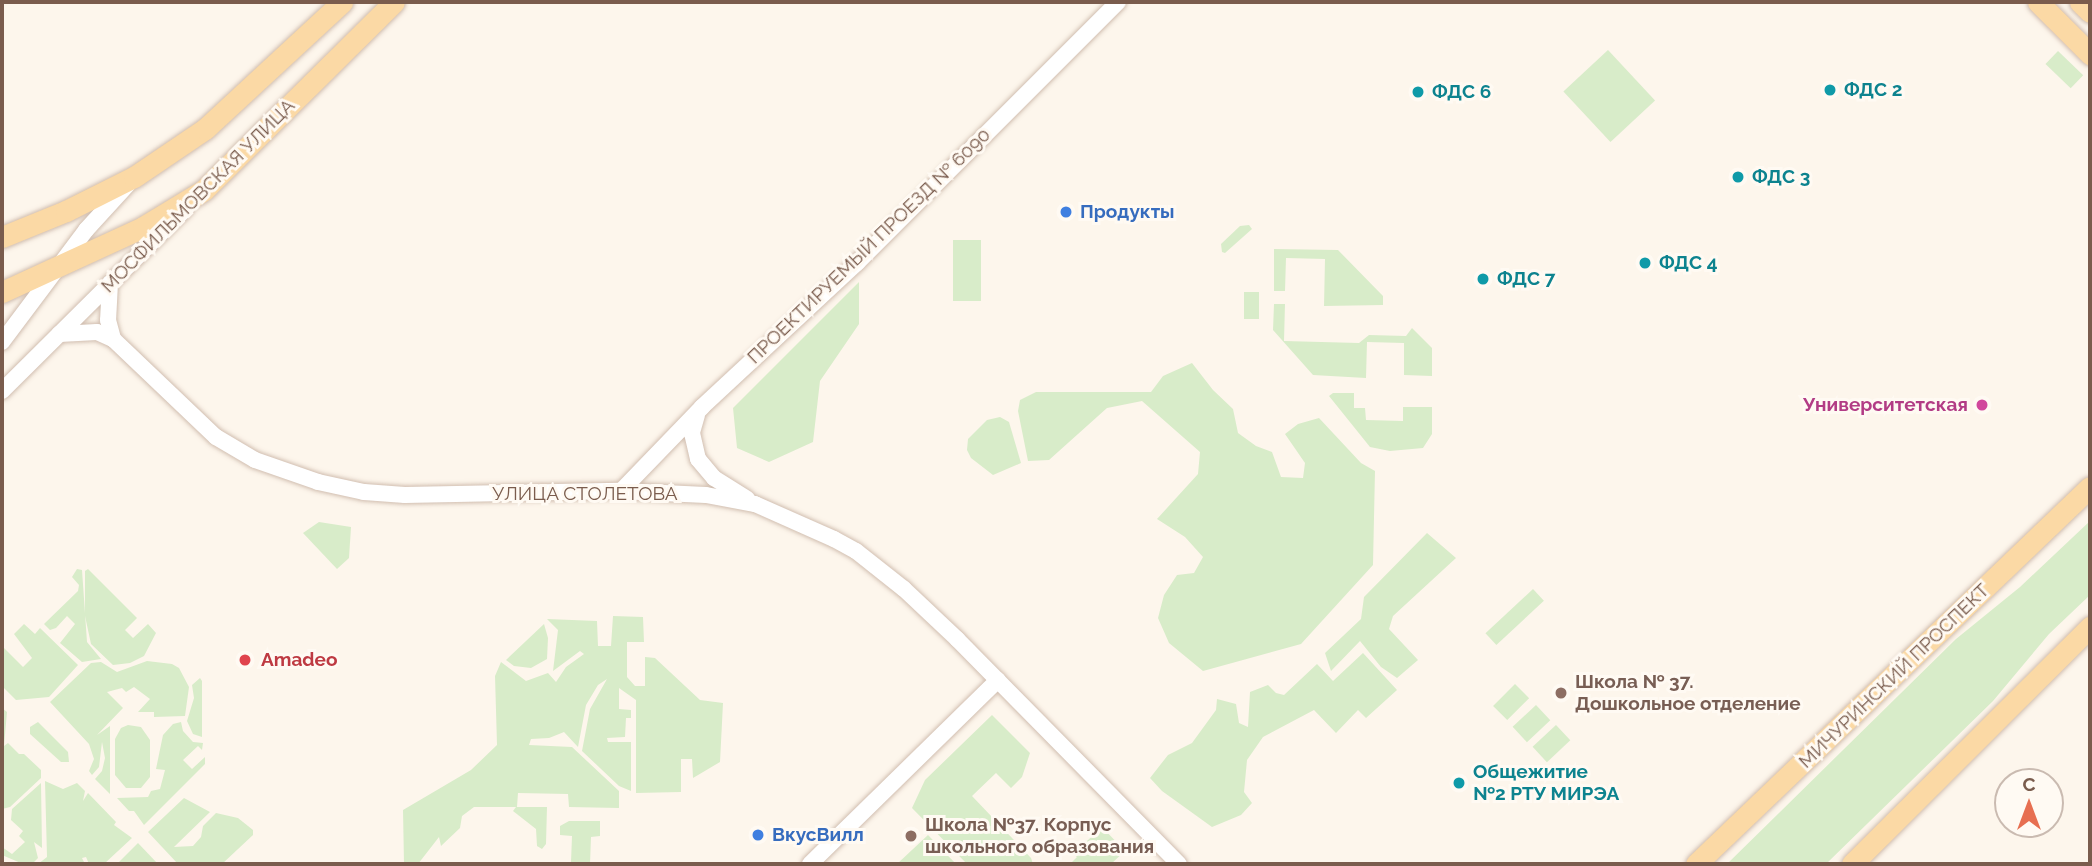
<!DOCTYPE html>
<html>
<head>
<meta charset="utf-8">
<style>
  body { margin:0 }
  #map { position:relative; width:2092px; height:866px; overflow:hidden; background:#fdf6ec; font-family:Raleway,sans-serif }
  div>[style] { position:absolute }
  .green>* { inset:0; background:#d8ecc9; transform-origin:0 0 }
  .roads { filter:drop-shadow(0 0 2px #d1beb0) drop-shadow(0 0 2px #d1beb0) }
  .minor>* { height:16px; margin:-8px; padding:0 8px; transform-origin:8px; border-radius:8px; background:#fff }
  .major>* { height:21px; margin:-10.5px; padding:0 10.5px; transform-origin:10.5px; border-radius:10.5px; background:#fbd9a5 }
  .dots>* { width:19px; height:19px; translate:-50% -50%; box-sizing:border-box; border:4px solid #fffaf3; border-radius:50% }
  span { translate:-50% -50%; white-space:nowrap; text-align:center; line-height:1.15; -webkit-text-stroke:6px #fffaf3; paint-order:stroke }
  .culture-label { font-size:19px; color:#0d838f; font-weight:700 }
  .left { translate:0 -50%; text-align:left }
  .street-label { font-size:19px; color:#7a5c4d }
  .shop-label { font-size:19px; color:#366cbe; font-weight:700 }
  .hotel-label { font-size:19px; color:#b23c85; font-weight:700 }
  .right { translate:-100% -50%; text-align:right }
  .health-label { font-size:19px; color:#be3a42; font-weight:700 }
  .education-label { font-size:19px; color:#785e54; font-weight:700 }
  .frame { position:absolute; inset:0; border:4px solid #7a5c4d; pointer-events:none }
  .north { position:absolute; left:1994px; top:768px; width:70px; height:70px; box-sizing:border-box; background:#fffaf3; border:2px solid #cabbb1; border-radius:50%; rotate:0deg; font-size:19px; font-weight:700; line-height:28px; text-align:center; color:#7a5c4d }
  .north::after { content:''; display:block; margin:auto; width:24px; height:32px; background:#e76f51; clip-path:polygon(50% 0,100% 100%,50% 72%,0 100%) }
</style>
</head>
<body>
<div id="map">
  <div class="green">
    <i style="left:1608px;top:50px;width:69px;height:61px;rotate:47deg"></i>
    <i style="left:2058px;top:51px;width:35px;height:18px;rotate:44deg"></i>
    <i style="clip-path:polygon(1249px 225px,1252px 229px,1225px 253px,1222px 252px,1221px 244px,1240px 226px)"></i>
    <i style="left:953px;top:240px;width:28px;height:61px"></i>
    <i style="clip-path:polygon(1274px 249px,1338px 250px,1383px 296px,1383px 305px,1324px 306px,1325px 259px,1286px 258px,1285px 291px,1274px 291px)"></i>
    <i style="clip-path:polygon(859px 282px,859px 324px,820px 381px,813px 442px,769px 462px,737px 448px,733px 408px)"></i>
    <i style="left:1244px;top:292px;width:15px;height:27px"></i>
    <i style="clip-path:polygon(1274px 304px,1285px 304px,1284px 341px,1359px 343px,1369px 335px,1406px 336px,1412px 328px,1432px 348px,1432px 376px,1404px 375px,1404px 343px,1367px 342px,1366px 378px,1313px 375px,1273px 330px)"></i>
    <i style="clip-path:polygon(1192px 363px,1213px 390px,1233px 409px,1238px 433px,1256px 446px,1272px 452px,1281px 477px,1303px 478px,1305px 463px,1285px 434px,1298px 424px,1319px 418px,1361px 463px,1375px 471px,1373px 565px,1301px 644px,1203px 671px,1169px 643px,1158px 618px,1164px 595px,1177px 575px,1194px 573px,1203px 557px,1185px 537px,1157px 519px,1198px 474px,1200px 452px,1142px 401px,1107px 408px,1049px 460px,1028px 461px,1018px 411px,1020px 400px,1036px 392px,1151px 392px,1163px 376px)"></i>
    <i style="clip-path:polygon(1333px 393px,1354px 393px,1354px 408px,1365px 408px,1366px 420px,1403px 421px,1403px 407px,1432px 407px,1432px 434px,1423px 448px,1390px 451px,1370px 447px,1329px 396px)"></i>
    <i style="clip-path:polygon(1000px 417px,1009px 422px,1021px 463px,993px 475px,971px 458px,967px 450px,968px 439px,987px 420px)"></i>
    <i style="clip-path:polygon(2090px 521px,2090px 595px,2049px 634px,1993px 701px,1826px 864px,1727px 864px,1956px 639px,2020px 587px)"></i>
    <i style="clip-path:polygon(319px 522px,351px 527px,349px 558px,337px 569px,303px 533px)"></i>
    <i style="clip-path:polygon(1427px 533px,1456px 558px,1393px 616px,1389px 629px,1418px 660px,1397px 678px,1381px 667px,1360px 641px,1331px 671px,1325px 653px,1361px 619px,1364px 597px)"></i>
    <i style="clip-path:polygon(77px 569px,82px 570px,87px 642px,101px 659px,82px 662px,60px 643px,75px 624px,67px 616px,56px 628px,50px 630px,44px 624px,78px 591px,79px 585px,72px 577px)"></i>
    <i style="clip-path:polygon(88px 569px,137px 618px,125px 630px,133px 638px,148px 624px,156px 633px,144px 656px,130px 663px,113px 665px,91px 644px,85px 616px,85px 571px)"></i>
    <i style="left:1533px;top:589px;width:16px;height:65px;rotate:47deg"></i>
    <i style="clip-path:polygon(613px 616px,643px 617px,644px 642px,627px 642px,627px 677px,635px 686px,645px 686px,645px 657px,655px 658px,700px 700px,723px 703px,720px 762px,693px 778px,692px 759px,681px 759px,681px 792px,636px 793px,636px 700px,619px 688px,619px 709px,631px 710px,631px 718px,626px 718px,625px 737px,607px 738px,608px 742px,631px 742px,631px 791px,619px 786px,582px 751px,590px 709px,607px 679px,598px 685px,586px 705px,578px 747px,564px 732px,549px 738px,531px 739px,529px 745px,572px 747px,619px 791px,619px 808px,569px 807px,568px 794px,518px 793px,517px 807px,547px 807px,546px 844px,542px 849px,537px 846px,536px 829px,513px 811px,516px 807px,474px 807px,462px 816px,460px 828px,441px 846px,439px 837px,418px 864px,404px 864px,403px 810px,471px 770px,497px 745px,495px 676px,501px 662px,526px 681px,548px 673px,556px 682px,566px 667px,584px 654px,580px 651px,553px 671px,558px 630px,547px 619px,597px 621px,598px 646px,611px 646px)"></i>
    <i style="clip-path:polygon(24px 624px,35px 634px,40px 628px,78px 665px,49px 697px,16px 700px,2px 686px,2px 646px,23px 667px,32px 658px,14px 634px)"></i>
    <i style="clip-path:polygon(544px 624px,548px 638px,547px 659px,531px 668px,514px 666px,506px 660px)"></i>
    <i style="clip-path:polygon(1363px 653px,1397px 690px,1366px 718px,1358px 710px,1336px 733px,1314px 710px,1263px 737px,1247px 760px,1244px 792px,1252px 803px,1241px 815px,1212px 827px,1162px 791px,1150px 778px,1168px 755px,1192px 743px,1216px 710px,1217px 699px,1236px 704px,1239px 723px,1248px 727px,1250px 692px,1268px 685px,1276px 693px,1284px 695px,1317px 664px,1333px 681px)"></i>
    <i style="clip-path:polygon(147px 661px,172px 664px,179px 668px,189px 687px,185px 716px,154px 717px,154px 712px,138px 712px,150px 699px,134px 687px,126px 692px,122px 688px,107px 692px,123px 708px,97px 735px,110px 726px,110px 794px,95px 779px,102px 771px,105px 758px,102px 742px,99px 767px,92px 775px,89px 771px,94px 759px,89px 744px,50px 702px,91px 663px,101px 662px,117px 672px)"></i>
    <i style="clip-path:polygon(200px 678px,202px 681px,202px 737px,193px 734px,187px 721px,194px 698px,192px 685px)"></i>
    <i style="left:1515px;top:684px;width:20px;height:31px;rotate:45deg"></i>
    <i style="left:1536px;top:705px;width:21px;height:32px;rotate:47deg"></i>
    <i style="clip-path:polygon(2px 708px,7px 712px,4px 746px,8px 743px,19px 754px,24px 754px,41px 770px,41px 778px,10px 807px,2px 809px)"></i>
    <i style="clip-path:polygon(992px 715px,1030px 753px,1022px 777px,1011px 788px,996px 773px,972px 796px,1031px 858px,1033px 864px,967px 864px,912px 808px,925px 780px)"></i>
    <i style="clip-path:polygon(38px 722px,68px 752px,69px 762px,61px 762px,30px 734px,30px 727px)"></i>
    <i style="clip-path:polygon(181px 722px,183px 731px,193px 742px,203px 743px,202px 750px,198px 746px,183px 760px,192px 769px,205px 757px,205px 764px,144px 825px,134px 811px,129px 811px,117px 798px,148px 797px,151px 791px,160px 789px,165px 770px,156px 769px,163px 735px,173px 724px)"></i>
    <i style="clip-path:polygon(128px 725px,141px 727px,150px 740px,150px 777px,141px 788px,126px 788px,115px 775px,115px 739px,121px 728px)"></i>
    <i style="left:1556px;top:725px;width:21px;height:32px;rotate:47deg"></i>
    <i style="clip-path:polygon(45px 781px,63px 789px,77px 783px,85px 791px,83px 801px,88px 793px,116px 822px,114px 825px,132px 838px,104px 864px,89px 864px,86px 857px,82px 858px,85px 864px,38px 864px,47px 857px)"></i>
    <i style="clip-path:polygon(41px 783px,42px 848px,34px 842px,38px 858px,32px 864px,23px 864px,2px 855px,2px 847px,12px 854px,25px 842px,19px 836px,23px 831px,11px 820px,12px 809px)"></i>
    <i style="clip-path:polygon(184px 798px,210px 812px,174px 847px,193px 846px,201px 837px,203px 826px,216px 813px,238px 818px,253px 830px,253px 835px,222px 864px,178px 864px,148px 832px)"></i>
    <i style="clip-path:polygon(569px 821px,600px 821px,600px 836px,591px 837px,590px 864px,558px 862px,571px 862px,572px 836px,560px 835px,560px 826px)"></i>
    <i style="clip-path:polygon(1102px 827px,1125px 851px,1111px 864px,1070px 864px,1077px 857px,1073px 854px)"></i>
    <i style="clip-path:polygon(928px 835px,956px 864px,897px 864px)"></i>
    <i style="clip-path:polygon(138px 843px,158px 864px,117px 864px)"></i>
  </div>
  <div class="roads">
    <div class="minor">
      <i style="left:110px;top:283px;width:37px;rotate:93deg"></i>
      <i style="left:108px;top:320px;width:20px;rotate:75deg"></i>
      <i style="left:59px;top:334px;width:38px;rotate:-3deg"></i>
      <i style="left:97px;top:332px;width:17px;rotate:24deg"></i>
      <i style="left:113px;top:339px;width:142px;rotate:43.6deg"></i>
      <i style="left:216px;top:437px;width:45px;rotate:30.5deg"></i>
      <i style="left:255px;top:460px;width:67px;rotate:19.2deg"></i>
      <i style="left:318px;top:482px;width:47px;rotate:12.3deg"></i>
      <i style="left:364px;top:492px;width:41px;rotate:4.2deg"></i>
      <i style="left:405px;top:495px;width:216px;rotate:-1.1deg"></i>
      <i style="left:621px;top:491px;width:85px;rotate:2.7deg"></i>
      <i style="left:706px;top:495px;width:50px;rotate:10.4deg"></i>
      <i style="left:755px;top:504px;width:86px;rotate:23.9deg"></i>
      <i style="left:834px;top:539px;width:25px;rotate:29deg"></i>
      <i style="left:856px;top:551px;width:61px;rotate:38.4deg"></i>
      <i style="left:904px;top:589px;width:73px;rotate:43.3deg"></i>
      <i style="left:957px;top:639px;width:316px;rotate:45.4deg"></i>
      <i style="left:2px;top:342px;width:140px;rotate:-53.1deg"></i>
      <i style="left:86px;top:230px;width:65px;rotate:-47.5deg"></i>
      <i style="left:2px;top:391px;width:260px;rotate:-44.8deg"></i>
      <i style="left:697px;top:415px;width:19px;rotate:106deg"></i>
      <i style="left:692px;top:433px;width:27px;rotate:77deg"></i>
      <i style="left:698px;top:459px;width:25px;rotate:50deg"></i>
      <i style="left:714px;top:478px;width:39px;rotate:32deg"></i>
      <i style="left:621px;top:491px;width:117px;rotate:-46deg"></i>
      <i style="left:702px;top:407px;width:212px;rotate:-42.9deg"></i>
      <i style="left:857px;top:263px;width:369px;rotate:-45deg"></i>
      <i style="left:810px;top:864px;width:263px;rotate:-44.4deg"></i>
    </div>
    <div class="major">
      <i style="left:2038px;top:2px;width:74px;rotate:45deg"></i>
      <i style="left:2080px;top:2px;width:14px;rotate:45deg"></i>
      <i style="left:2px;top:237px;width:69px;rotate:-22.1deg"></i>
      <i style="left:66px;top:211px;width:76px;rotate:-26.6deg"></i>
      <i style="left:134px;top:177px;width:86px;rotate:-34.1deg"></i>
      <i style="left:205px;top:129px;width:187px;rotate:-42.8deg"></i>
      <i style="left:2px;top:292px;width:155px;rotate:-24.7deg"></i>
      <i style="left:143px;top:227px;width:71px;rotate:-31.2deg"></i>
      <i style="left:204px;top:190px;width:267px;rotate:-44.7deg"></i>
      <i style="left:1696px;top:864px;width:545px;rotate:-43.74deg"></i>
      <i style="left:1852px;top:864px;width:336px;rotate:-44.9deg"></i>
    </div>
  </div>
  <div class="dots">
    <i style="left:1830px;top:90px;background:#0f9aa8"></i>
    <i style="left:1418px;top:92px;background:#0f9aa8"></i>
    <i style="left:1738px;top:177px;background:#0f9aa8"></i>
    <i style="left:1066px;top:212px;background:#3f7fe0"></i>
    <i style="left:1645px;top:263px;background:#0f9aa8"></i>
    <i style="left:1483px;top:279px;background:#0f9aa8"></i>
    <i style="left:1982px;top:405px;background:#d1479c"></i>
    <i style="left:245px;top:660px;background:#e0444e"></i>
    <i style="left:1561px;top:693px;background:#8d6e63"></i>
    <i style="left:1459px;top:783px;background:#0f9aa8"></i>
    <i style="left:758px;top:835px;background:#3f7fe0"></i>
    <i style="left:911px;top:836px;background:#8d6e63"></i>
  </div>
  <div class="culture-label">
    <span class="left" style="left:1844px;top:90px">ФДС 2</span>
    <span class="left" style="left:1432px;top:92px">ФДС 6</span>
    <span class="left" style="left:1752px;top:177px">ФДС 3</span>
    <span class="left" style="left:1659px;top:263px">ФДС 4</span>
    <span class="left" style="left:1497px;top:279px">ФДС 7</span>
    <span class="left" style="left:1473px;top:783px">Общежитие<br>№2 РТУ МИРЭА</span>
  </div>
  <div class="street-label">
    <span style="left:198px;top:196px;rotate:-45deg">МОСФИЛЬМОВСКАЯ УЛИЦА</span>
    <span style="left:869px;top:246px;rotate:-44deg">ПРОЕКТИРУЕМЫЙ ПРОЕЗД № 6090</span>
    <span style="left:585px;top:494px">УЛИЦА СТОЛЕТОВА</span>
    <span style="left:1894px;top:676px;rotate:-44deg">МИЧУРИНСКИЙ ПРОСПЕКТ</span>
  </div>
  <div class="shop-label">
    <span class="left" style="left:1080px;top:212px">Продукты</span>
    <span class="left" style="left:772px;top:835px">ВкусВилл</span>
  </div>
  <div class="hotel-label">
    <span class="right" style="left:1968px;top:405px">Университетская</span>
  </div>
  <div class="health-label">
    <span class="left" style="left:261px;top:660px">Amadeo</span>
  </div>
  <div class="education-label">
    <span class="left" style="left:1575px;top:693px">Школа № 37.<br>Дошкольное отделение</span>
    <span class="left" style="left:925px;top:836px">Школа №37. Корпус<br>школьного образования</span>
  </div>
  <div class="frame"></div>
  <div class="north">С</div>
</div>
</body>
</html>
